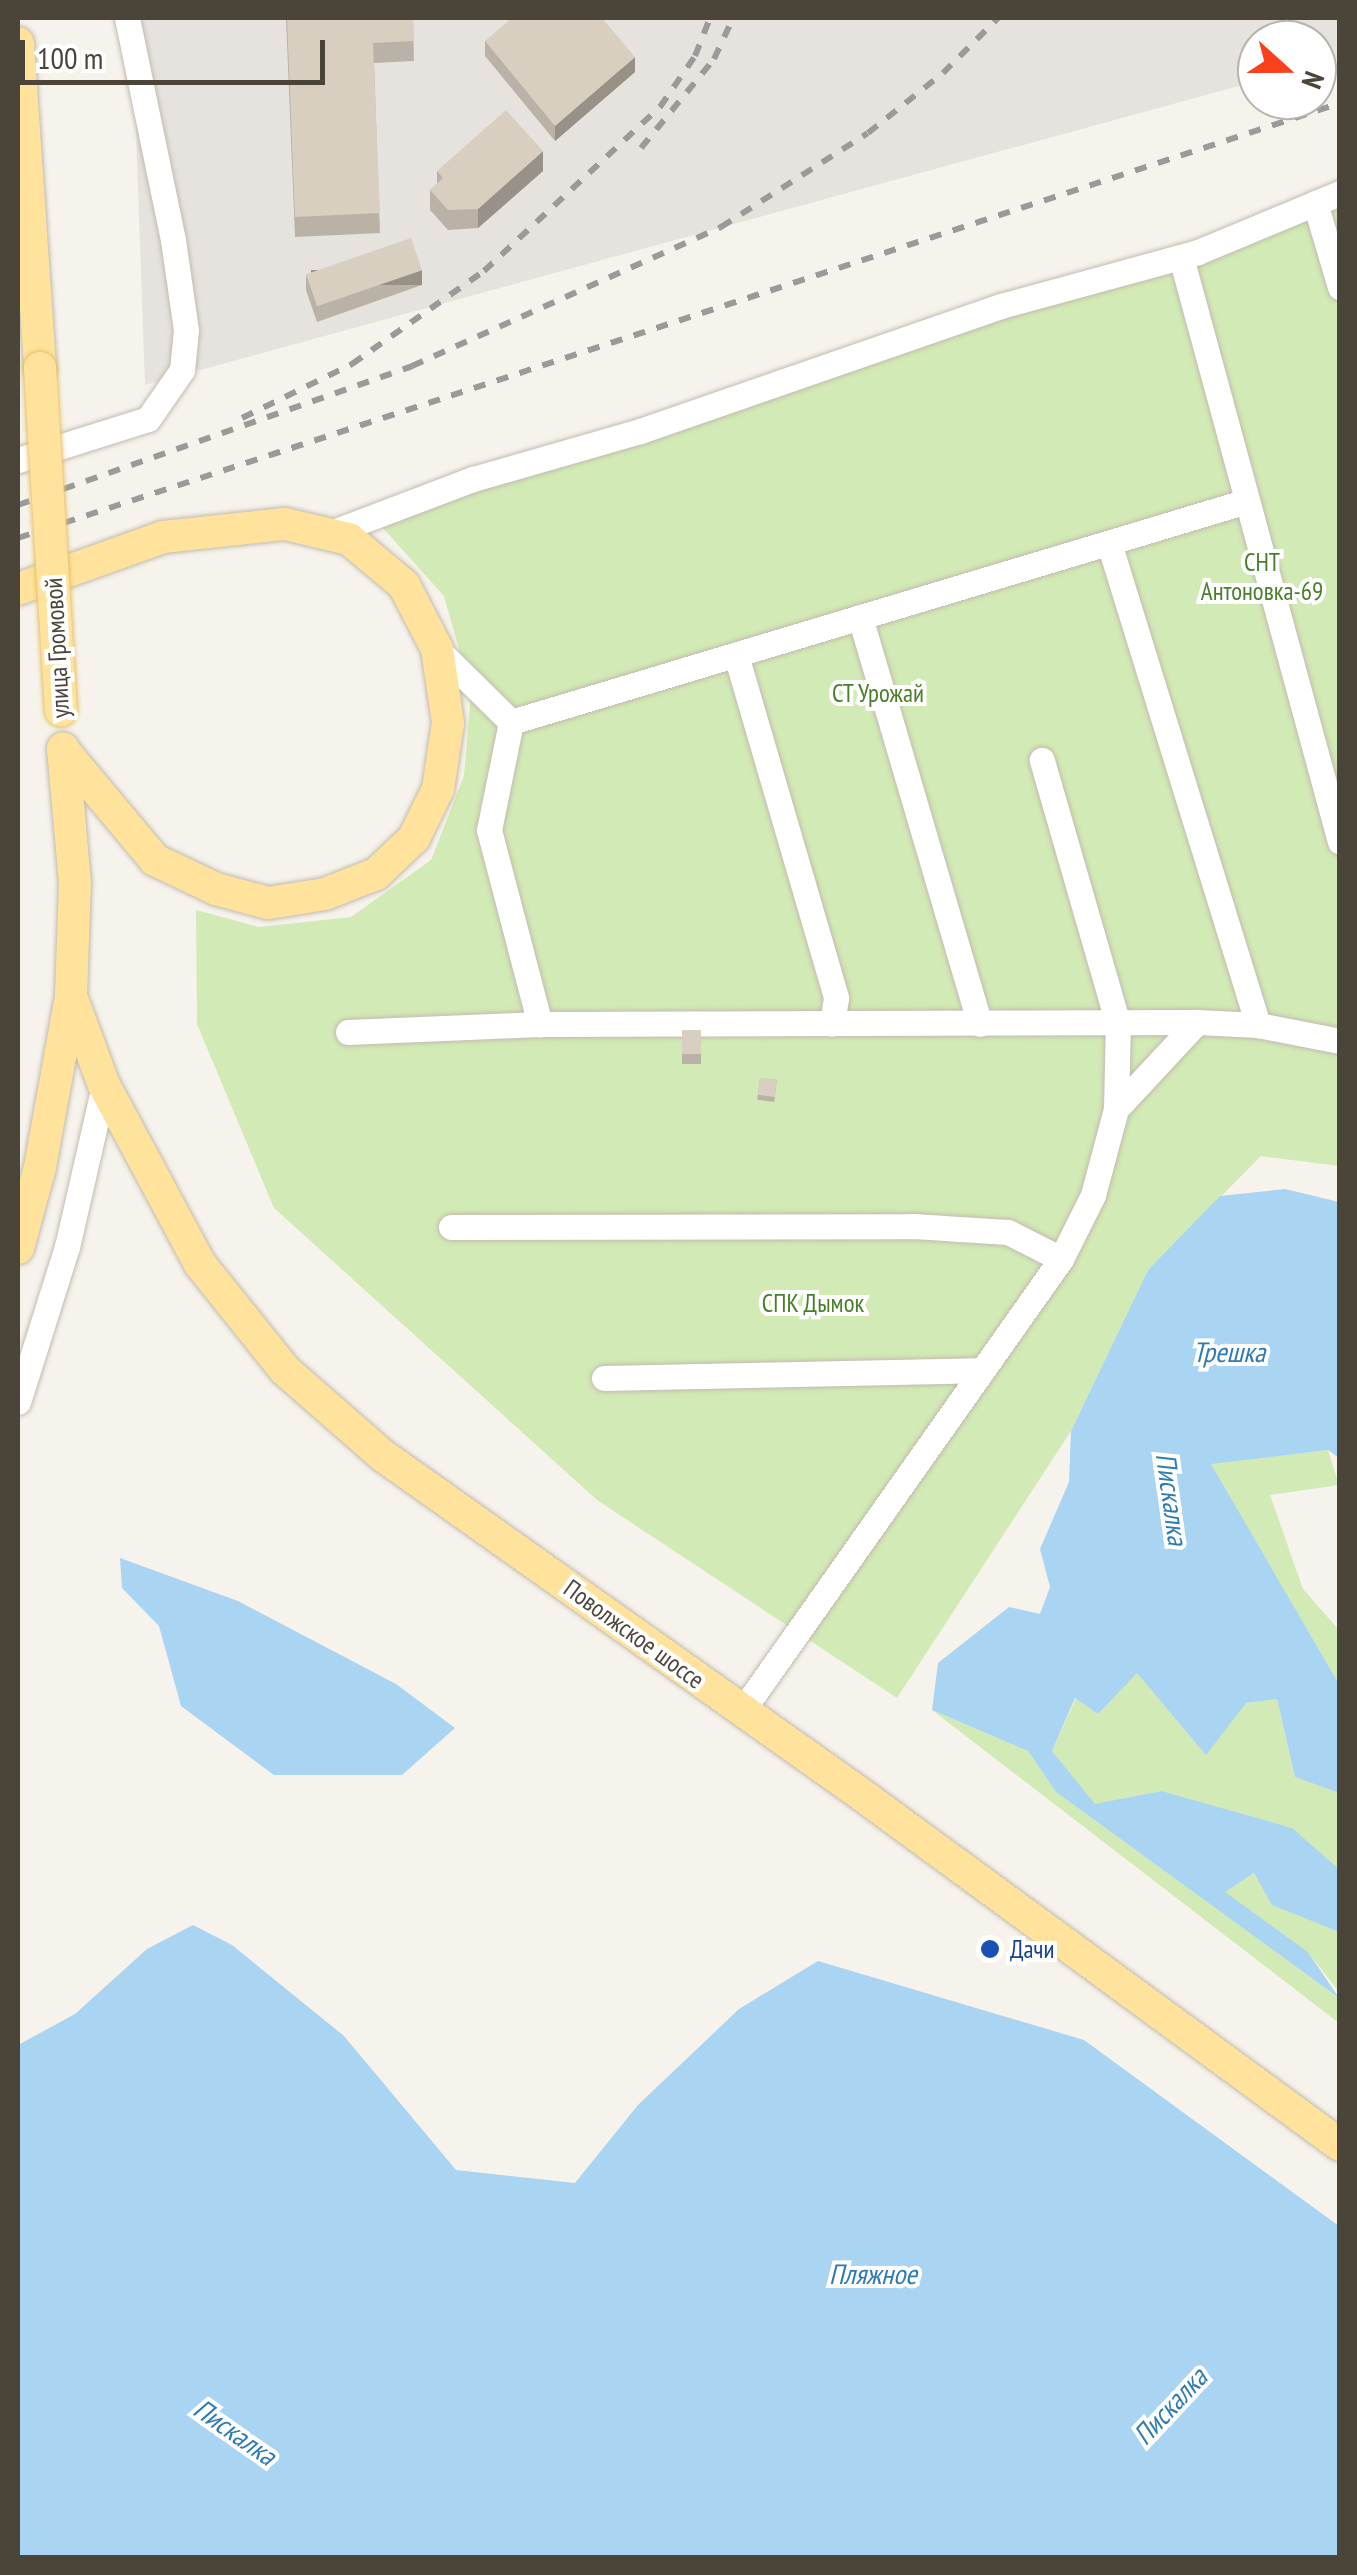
<!DOCTYPE html>
<html>
<head>
<meta charset="utf-8">
<style>
  body { margin:0 }
  #map { position:relative; width:1357px; height:2575px; overflow:hidden; background:#f6f3ec; font-family:"PT Sans Narrow",sans-serif }
  div>[style] { position:absolute }
  .industrial>* { inset:0; background:#e6e2dd }
  .green>* { inset:0; background:#d2eab5 }
  .water>* { inset:0; background:#a9d4f2 }
  .roads { filter:drop-shadow(0 0 2px #c2bbae) drop-shadow(0 0 2px #c2bbae) }
  .minor>* { height:25px; margin:-12.5px; padding:0 12.5px; transform-origin:12.5px; border-radius:12.5px; background:#fff }
  .major>* { height:32px; margin:-16px; padding:0 16px; transform-origin:16px; border-radius:16px; background:#ffe39c }
  .rail>* { height:6px; margin-top:-3px; transform-origin:0; background:repeating-linear-gradient(90deg,#9a9a9a 0 12px,transparent 0 24px) }
  .bridges { filter:drop-shadow(0 0 2px #e6c16a) drop-shadow(0 0 2px #e6c16a) }
  .major-bridge>* { height:32px; margin:-16px; padding:0 16px; transform-origin:16px; border-radius:16px; background:#ffe39c }
  .wall>* { inset:0; background:#bab2a6; transform-origin:0 0 }
  .shaded-wall>* { inset:0; background:#979187; transform-origin:0 0 }
  .building>* { inset:0; background:#d8cfc1; transform-origin:0 0 }
  .dots>* { width:28px; height:28px; translate:-50% -50%; box-sizing:border-box; border:5px solid #fff; border-radius:50% }
  span { translate:-50% -50%; white-space:nowrap; text-align:center; line-height:1.15; -webkit-text-stroke:8px #fff; paint-order:stroke }
  .park-label { font-size:25px; color:#4a7f2a }
  .street-label { font-size:25px; color:#4b4439 }
  .transit-label { font-size:25px; color:#164399 }
  .left { translate:0 -50%; text-align:left }
  .water-label { font-size:28px; color:#2e7ab2; font-style:italic }
  .frame { position:absolute; inset:0; border:20px solid #4b4439; pointer-events:none }
  .north { position:absolute; left:1237px; top:20px; width:100px; height:100px; box-sizing:border-box; background:#fff; border:2px solid #b7b4b0; border-radius:50%; rotate:111deg; font-size:28px; font-weight:700; line-height:40px; text-align:center; color:#4b4439 }
  .north::after { content:''; display:block; margin:auto; width:35px; height:45px; background:#fc3f1d; clip-path:polygon(50% 0,100% 100%,50% 72%,0 100%) }
  .scale { position:absolute; left:20px; top:40px; width:305px; height:45px; box-sizing:border-box; border:5px solid #4b4439; border-top:0; padding-left:12px; font-size:30px; line-height:35px; white-space:nowrap; color:#4b4439; -webkit-text-stroke:8px #fff; paint-order:stroke }
</style>
</head>
<body>
<div id="map">
  <div class="industrial">
    <i style="clip-path:polygon(132px 18px,1339px 18px,1340px 59px,1317px 65px,1317px 40px,1257px 40px,1257px 81px,145px 385px)"></i>
  </div>
  <div class="green">
    <i style="clip-path:polygon(1339px 185px,1339px 1166px,1261px 1156px,1148px 1270px,1071px 1431px,897px 1698px,597px 1500px,274px 1208px,197px 1024px,196px 910px,259px 927px,351px 917px,431px 860px,464px 776px,471px 692px,444px 596px,374px 518px,1123px 270px)"></i>
    <i style="clip-path:polygon(1328px 1450px,1339px 1485px,1270px 1495px,1303px 1589px,1339px 1630px,1339px 1684px,1210px 1463px)"></i>
    <i style="clip-path:polygon(1136px 1672px,1246px 1703px,1277px 1699px,1295px 1777px,1339px 1793px,1339px 1869px,1291px 1828px,1162px 1791px,1095px 1805px,1052px 1751px,1076px 1698px,1098px 1714px)"></i>
    <i style="clip-path:polygon(932px 1710px,1028px 1751px,1056px 1792px,1339px 1998px,1339px 2023px)"></i>
    <i style="clip-path:polygon(1254px 1873px,1273px 1905px,1339px 1932px,1339px 1992px,1308px 1952px,1224px 1892px)"></i>
  </div>
  <div class="water">
    <i style="clip-path:polygon(1285px 1189px,1339px 1202px,1339px 1458px,1328px 1450px,1211px 1464px,1339px 1684px,1339px 1793px,1295px 1777px,1277px 1699px,1246px 1703px,1206px 1755px,1137px 1673px,1098px 1714px,1075px 1698px,1052px 1751px,1095px 1804px,1162px 1791px,1292px 1828px,1339px 1869px,1339px 1932px,1272px 1905px,1254px 1873px,1225px 1892px,1308px 1952px,1339px 1998px,1056px 1792px,1028px 1751px,932px 1710px,938px 1663px,1009px 1607px,1040px 1614px,1050px 1587px,1040px 1549px,1069px 1482px,1071px 1431px,1148px 1270px,1220px 1196px)"></i>
    <i style="clip-path:polygon(120px 1558px,238px 1601px,396px 1684px,455px 1728px,402px 1775px,274px 1775px,181px 1706px,159px 1626px,122px 1588px)"></i>
    <i style="clip-path:polygon(193px 1925px,232px 1945px,344px 2036px,456px 2170px,575px 2183px,638px 2105px,739px 2009px,818px 1961px,1084px 2040px,1339px 2226px,1339px 2557px,18px 2557px,18px 2045px,75px 2014px,147px 1949px)"></i>
  </div>
  <div class="roads">
    <div class="minor">
      <i style="left:1315px;top:203px;width:88px;rotate:73.4deg"></i>
      <i style="left:1181px;top:257px;width:606px;rotate:74.79deg"></i>
      <i style="left:18px;top:460px;width:136px;rotate:-17.5deg"></i>
      <i style="left:148px;top:419px;width:60px;rotate:-55.2deg"></i>
      <i style="left:182px;top:370px;width:40px;rotate:-84.3deg"></i>
      <i style="left:186px;top:330px;width:91px;rotate:-98.2deg"></i>
      <i style="left:173px;top:240px;width:227px;rotate:-101.7deg"></i>
      <i style="left:328px;top:534px;width:155px;rotate:-20.8deg"></i>
      <i style="left:473px;top:479px;width:174px;rotate:-16deg"></i>
      <i style="left:640px;top:431px;width:382px;rotate:-19.1deg"></i>
      <i style="left:1001px;top:306px;width:204px;rotate:-15.3deg"></i>
      <i style="left:1198px;top:252px;width:154px;rotate:-22.6deg"></i>
      <i style="left:1109px;top:543px;width:505px;rotate:72.82deg"></i>
      <i style="left:860px;top:617px;width:424px;rotate:73.6deg"></i>
      <i style="left:437px;top:649px;width:104px;rotate:44.6deg"></i>
      <i style="left:511px;top:722px;width:110px;rotate:101.5deg"></i>
      <i style="left:489px;top:830px;width:201px;rotate:75.3deg"></i>
      <i style="left:540px;top:1024px;width:657px;rotate:-0.17deg"></i>
      <i style="left:1197px;top:1022px;width:61px;rotate:2.8deg"></i>
      <i style="left:1258px;top:1025px;width:84px;rotate:11deg"></i>
      <i style="left:736px;top:655px;width:357px;rotate:73.7deg"></i>
      <i style="left:836px;top:998px;width:26px;rotate:99deg"></i>
      <i style="left:511px;top:722px;width:765px;rotate:-16.71deg"></i>
      <i style="left:348px;top:1032px;width:192px;rotate:-2.4deg"></i>
      <i style="left:1116px;top:1109px;width:119px;rotate:-47deg"></i>
      <i style="left:451px;top:1227px;width:462px;rotate:-0.1deg"></i>
      <i style="left:913px;top:1226px;width:95px;rotate:3.6deg"></i>
      <i style="left:1008px;top:1232px;width:59px;rotate:27deg"></i>
      <i style="left:604px;top:1378px;width:374px;rotate:-1.2deg"></i>
      <i style="left:18px;top:1402px;width:163px;rotate:-72.5deg"></i>
      <i style="left:67px;top:1247px;width:166px;rotate:-77.1deg"></i>
      <i style="left:742px;top:1711px;width:553px;rotate:-54.79deg"></i>
      <i style="left:1061px;top:1259px;width:72px;rotate:-63.4deg"></i>
      <i style="left:1093px;top:1195px;width:89px;rotate:-75deg"></i>
      <i style="left:1116px;top:1109px;width:85px;rotate:-88.7deg"></i>
      <i style="left:1118px;top:1024px;width:275px;rotate:-106.1deg"></i>
    </div>
    <div class="major">
      <i style="left:18px;top:43px;width:326px;rotate:86.1deg"></i>
      <i style="left:18px;top:589px;width:154px;rotate:-19.7deg"></i>
      <i style="left:163px;top:537px;width:123px;rotate:-6.1deg"></i>
      <i style="left:285px;top:524px;width:66px;rotate:13.2deg"></i>
      <i style="left:349px;top:539px;width:72px;rotate:39.9deg"></i>
      <i style="left:404px;top:585px;width:72px;rotate:62.7deg"></i>
      <i style="left:437px;top:649px;width:75px;rotate:81.5deg"></i>
      <i style="left:448px;top:723px;width:67px;rotate:98.6deg"></i>
      <i style="left:438px;top:789px;width:55px;rotate:116.1deg"></i>
      <i style="left:414px;top:838px;width:52px;rotate:136.5deg"></i>
      <i style="left:376px;top:874px;width:55px;rotate:158.6deg"></i>
      <i style="left:325px;top:894px;width:58px;rotate:171deg"></i>
      <i style="left:268px;top:903px;width:54px;rotate:-164.9deg"></i>
      <i style="left:216px;top:889px;width:68px;rotate:-154.6deg"></i>
      <i style="left:155px;top:860px;width:143px;rotate:-129.9deg"></i>
      <i style="left:71px;top:996px;width:95px;rotate:69.7deg"></i>
      <i style="left:104px;top:1085px;width:203px;rotate:61.8deg"></i>
      <i style="left:200px;top:1264px;width:136px;rotate:51.3deg"></i>
      <i style="left:285px;top:1370px;width:129px;rotate:41.2deg"></i>
      <i style="left:382px;top:1455px;width:583px;rotate:35.3deg"></i>
      <i style="left:858px;top:1792px;width:597px;rotate:36.22deg"></i>
      <i style="left:18px;top:1248px;width:84px;rotate:-74.8deg"></i>
      <i style="left:40px;top:1167px;width:174px;rotate:-79.7deg"></i>
      <i style="left:71px;top:996px;width:113px;rotate:-88deg"></i>
      <i style="left:75px;top:883px;width:135px;rotate:-95.1deg"></i>
    </div>
  </div>
  <div class="rail">
    <i style="left:641px;top:148px;width:115px;rotate:-50.6deg"></i>
    <i style="left:714px;top:59px;width:45px;rotate:-65.1deg"></i>
    <i style="left:242px;top:418px;width:123px;rotate:-26.1deg"></i>
    <i style="left:352px;top:364px;width:161px;rotate:-35.2deg"></i>
    <i style="left:484px;top:271px;width:241px;rotate:-43deg"></i>
    <i style="left:660px;top:107px;width:62px;rotate:-55.5deg"></i>
    <i style="left:695px;top:56px;width:41px;rotate:-68.5deg"></i>
    <i style="left:18px;top:505px;width:418px;rotate:-19.4deg"></i>
    <i style="left:412px;top:366px;width:339px;rotate:-24.2deg"></i>
    <i style="left:721px;top:227px;width:174px;rotate:-32.6deg"></i>
    <i style="left:868px;top:133px;width:96px;rotate:-38.7deg"></i>
    <i style="left:943px;top:73px;width:78px;rotate:-45deg"></i>
    <i style="left:18px;top:538px;width:1392px;rotate:-18.21deg"></i>
  </div>
  <div class="bridges">
    <div class="major-bridge">
      <i style="left:40px;top:368px;width:343px;rotate:86.5deg"></i>
    </div>
  </div>
  <div class="wall">
    <i style="clip-path:polygon(286px 18px,413px 18px,414px 61px,374px 63px,380px 233px,295px 237px)"></i>
    <i style="clip-path:polygon(485px 41px,635px 72px,555px 141px,485px 56px)"></i>
    <i style="clip-path:polygon(437px 171px,543px 171px,478px 228px,448px 230px,430px 210px,430px 190px,437px 184px)"></i>
    <i style="clip-path:polygon(306px 275px,422px 285px,317px 322px,306px 290px)"></i>
    <i style="left:682px;top:1030px;width:19px;height:34px"></i>
    <i style="left:760px;top:1078px;width:17px;height:22px;rotate:7deg"></i>
  </div>
  <div class="shaded-wall">
    <i style="clip-path:polygon(635px 57px,635px 72px,555px 141px,555px 126px)"></i>
    <i style="clip-path:polygon(543px 151px,543px 171px,478px 228px,478px 209px)"></i>
    <i style="left:422px;top:270px;width:15px;height:111px;rotate:90deg"></i>
  </div>
  <div class="building">
    <i style="clip-path:polygon(287px 18px,413px 18px,414px 41px,373px 43px,380px 213px,295px 217px)"></i>
    <i style="clip-path:polygon(512px 18px,602px 18px,635px 57px,555px 126px,485px 41px)"></i>
    <i style="clip-path:polygon(506px 110px,543px 151px,478px 209px,448px 210px,430px 190px,443px 178px,437px 171px)"></i>
    <i style="left:411px;top:238px;width:34px;height:111px;rotate:71deg"></i>
    <i style="left:682px;top:1030px;width:19px;height:24px"></i>
    <i style="left:760px;top:1078px;width:17px;height:17px;rotate:7deg"></i>
  </div>
  <div class="dots">
    <i style="left:990px;top:1949px;background:#1a4fb4"></i>
  </div>
  <div class="park-label">
    <span style="left:1262px;top:577px">СНТ<br>Антоновка-69</span>
    <span style="left:878px;top:693px">СТ Урожай</span>
    <span style="left:813px;top:1303px">СПК Дымок</span>
  </div>
  <div class="street-label">
    <span style="left:57px;top:648px;rotate:-93deg">улица Громовой</span>
    <span style="left:634px;top:1634px;rotate:36deg">Поволжское шоссе</span>
  </div>
  <div class="transit-label">
    <span class="left" style="left:1010px;top:1949px">Дачи</span>
  </div>
  <div class="water-label">
    <span style="left:1229px;top:1352px">Трешка</span>
    <span style="left:1172px;top:1499px;rotate:82deg">Пискалка</span>
    <span style="left:873px;top:2274px">Пляжное</span>
    <span style="left:1170px;top:2406px;rotate:-47deg">Пискалка</span>
    <span style="left:235px;top:2432px;rotate:35deg">Пискалка</span>
  </div>
  <div class="frame"></div>
  <div class="north">N</div>
  <div class="scale">100 m</div>
</div>
</body>
</html>
